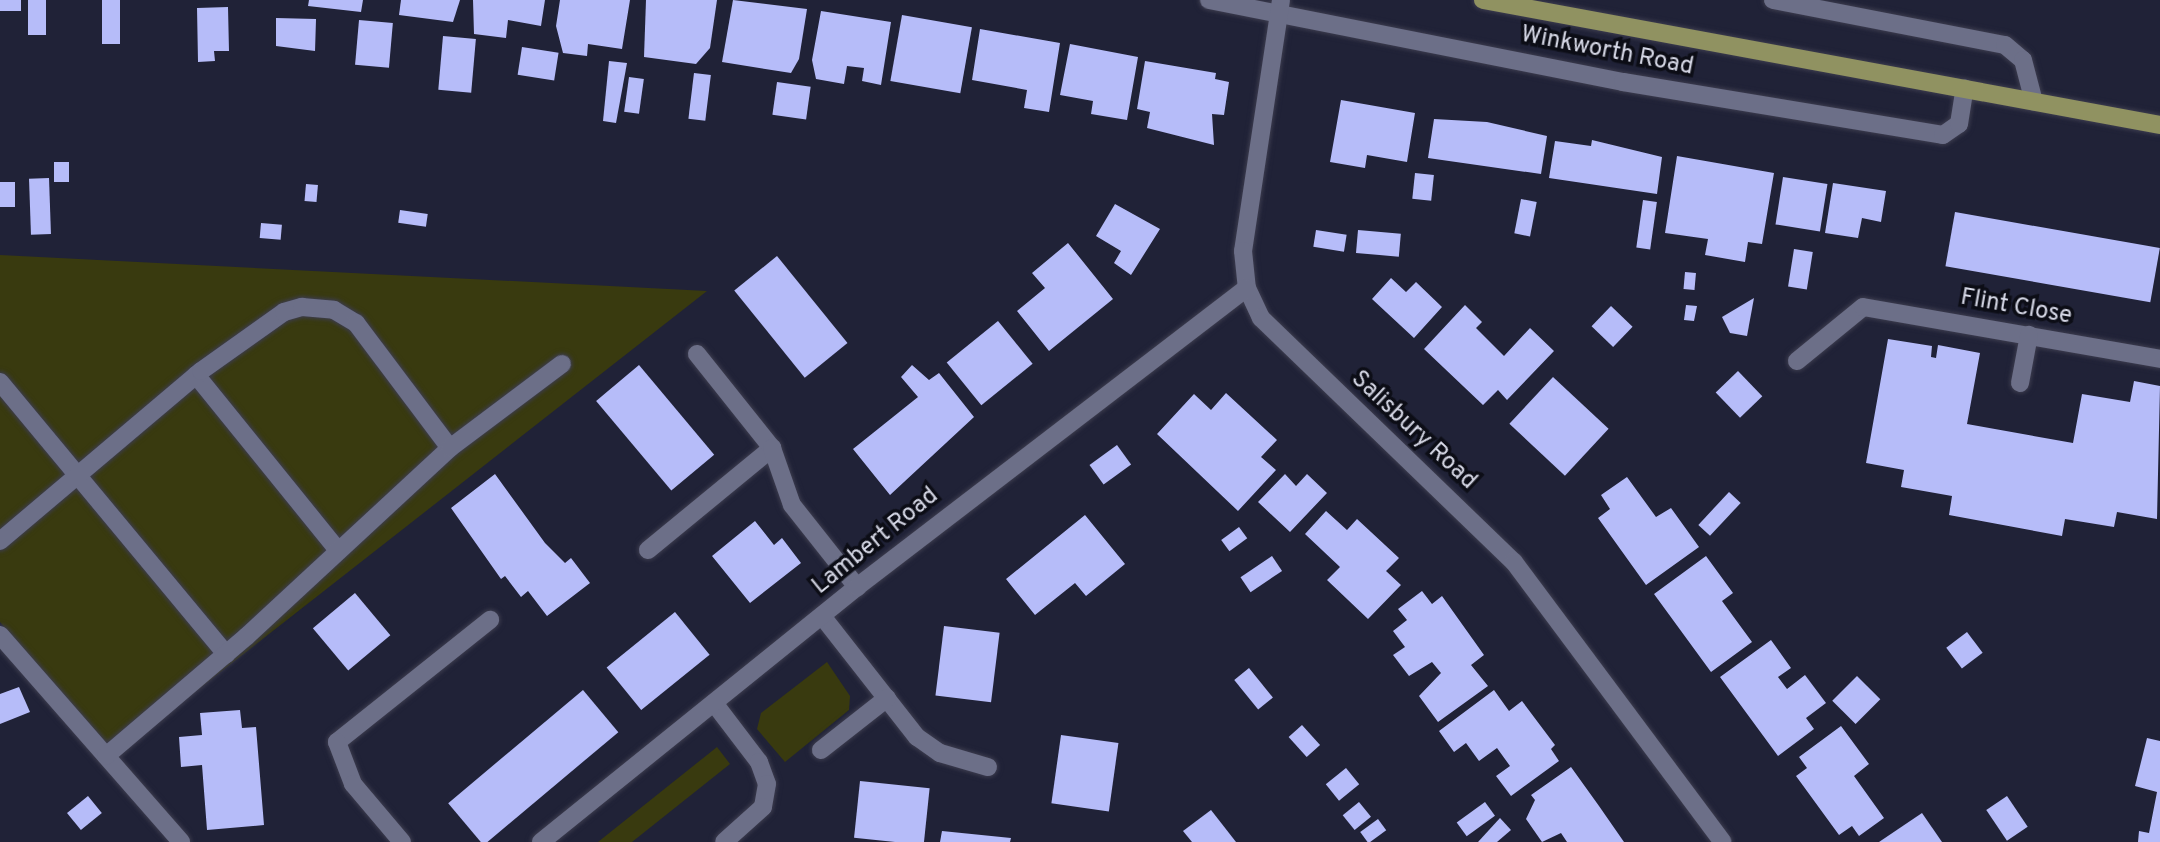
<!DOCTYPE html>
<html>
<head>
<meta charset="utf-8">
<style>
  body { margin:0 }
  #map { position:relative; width:2160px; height:842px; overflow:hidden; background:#202237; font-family:Overpass,sans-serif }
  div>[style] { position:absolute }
  .green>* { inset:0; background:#393a0f }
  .building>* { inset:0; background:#b6bcf9; transform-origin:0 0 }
  .roads { filter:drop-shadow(0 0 2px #3c3c4e) drop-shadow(0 0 2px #3c3c4e) }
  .service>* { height:18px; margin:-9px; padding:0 9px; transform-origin:9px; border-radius:9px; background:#6c6f88 }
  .minor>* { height:18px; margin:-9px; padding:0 9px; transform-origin:9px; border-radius:9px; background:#6c6f88 }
  .primary>* { height:18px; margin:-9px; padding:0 9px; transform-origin:9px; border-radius:9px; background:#909261 }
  span { translate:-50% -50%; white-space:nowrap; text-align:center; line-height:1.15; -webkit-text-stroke:7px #0c0d16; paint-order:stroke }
  .street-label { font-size:24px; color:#d6d8e6 }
</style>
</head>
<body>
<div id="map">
  <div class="green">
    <i style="clip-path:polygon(0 255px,707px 291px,112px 757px,0 622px)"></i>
    <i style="clip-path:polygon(827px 662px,850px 696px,849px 710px,785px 762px,757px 729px,761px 713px)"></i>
    <i style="clip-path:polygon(717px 747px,730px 764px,632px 842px,598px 842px)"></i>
  </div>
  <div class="building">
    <i style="left:0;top:0;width:21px;height:11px"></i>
    <i style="left:28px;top:0;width:18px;height:35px"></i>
    <i style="left:120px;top:0;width:44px;height:18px;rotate:90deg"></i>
    <i style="clip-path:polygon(309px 0,363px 0,361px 12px,308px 6px)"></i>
    <i style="clip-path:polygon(401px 0,460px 0,453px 22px,399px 15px)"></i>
    <i style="clip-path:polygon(473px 0,545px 0,541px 26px,508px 20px,506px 38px,474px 34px)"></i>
    <i style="clip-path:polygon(560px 0,630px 0,622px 49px,588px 44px,587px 56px,563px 53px,556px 26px)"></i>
    <i style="clip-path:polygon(646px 0,717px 0,710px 48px,696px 64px,644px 57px)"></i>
    <i style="clip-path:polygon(733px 0,807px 9px,799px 59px,791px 73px,722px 62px)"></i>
    <i style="clip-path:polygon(228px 7px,229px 51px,214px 51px,215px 61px,198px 62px,197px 8px)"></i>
    <i style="clip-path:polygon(821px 11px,891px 22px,881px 85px,862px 81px,864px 68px,847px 66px,844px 84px,816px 79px,812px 60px)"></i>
    <i style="left:902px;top:15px;width:71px;height:67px;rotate:10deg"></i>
    <i style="clip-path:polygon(276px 18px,316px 19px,315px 51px,276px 46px)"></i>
    <i style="left:359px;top:20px;width:34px;height:45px;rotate:5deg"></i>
    <i style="clip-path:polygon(980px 29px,1060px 43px,1049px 112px,1024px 108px,1027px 90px,972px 80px)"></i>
    <i style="left:443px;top:36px;width:33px;height:54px;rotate:5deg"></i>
    <i style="clip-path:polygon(1070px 44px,1138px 57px,1127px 120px,1091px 114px,1093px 101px,1060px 95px)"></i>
    <i style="left:522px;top:47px;width:37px;height:28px;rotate:9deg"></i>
    <i style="clip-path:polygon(609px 61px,627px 63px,616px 123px,603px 121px)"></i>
    <i style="clip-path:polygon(1145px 61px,1216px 73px,1215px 79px,1229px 82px,1224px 115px,1212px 114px,1214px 145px,1147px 128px,1150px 112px,1137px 109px)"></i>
    <i style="left:694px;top:73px;width:17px;height:46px;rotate:7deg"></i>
    <i style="left:629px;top:77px;width:15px;height:35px;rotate:8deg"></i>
    <i style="left:777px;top:82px;width:34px;height:33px;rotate:8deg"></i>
    <i style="clip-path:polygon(1341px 100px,1415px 113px,1407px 162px,1367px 155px,1365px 168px,1330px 162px)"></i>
    <i style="clip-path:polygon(1434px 119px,1487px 122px,1547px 136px,1541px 174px,1428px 158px)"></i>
    <i style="clip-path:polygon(1592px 140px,1662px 157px,1657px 194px,1549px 178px,1555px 141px,1591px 146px)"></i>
    <i style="clip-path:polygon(1677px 156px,1774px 173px,1762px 244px,1748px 242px,1745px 262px,1705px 255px,1708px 239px,1665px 233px)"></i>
    <i style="left:54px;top:162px;width:15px;height:20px"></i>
    <i style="left:1415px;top:173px;width:19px;height:26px;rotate:6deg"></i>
    <i style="left:1783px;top:177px;width:45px;height:48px;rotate:9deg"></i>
    <i style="left:49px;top:178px;width:56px;height:20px;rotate:88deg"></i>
    <i style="left:0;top:182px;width:15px;height:25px"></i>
    <i style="clip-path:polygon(1833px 183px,1886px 191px,1881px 222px,1862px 218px,1858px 238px,1825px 233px)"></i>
    <i style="left:306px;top:184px;width:12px;height:17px;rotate:5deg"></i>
    <i style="left:1521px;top:199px;width:16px;height:35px;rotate:11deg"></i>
    <i style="left:1643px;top:200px;width:14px;height:48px;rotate:8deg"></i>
    <i style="clip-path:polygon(1115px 204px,1160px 229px,1131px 275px,1114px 263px,1121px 251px,1096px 236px)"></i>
    <i style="left:400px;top:210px;width:28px;height:13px;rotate:8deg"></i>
    <i style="left:1955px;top:212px;width:208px;height:55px;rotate:10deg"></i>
    <i style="left:261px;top:223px;width:21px;height:15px;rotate:5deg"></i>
    <i style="left:1316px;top:230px;width:31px;height:17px;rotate:9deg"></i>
    <i style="left:1358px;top:230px;width:43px;height:23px;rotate:5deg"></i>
    <i style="clip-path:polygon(1068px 243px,1113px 299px,1049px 351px,1017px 311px,1045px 288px,1032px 273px)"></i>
    <i style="left:1794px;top:249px;width:19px;height:38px;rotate:9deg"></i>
    <i style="left:777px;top:256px;width:112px;height:55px;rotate:51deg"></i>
    <i style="left:1685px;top:272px;width:11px;height:17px;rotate:5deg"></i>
    <i style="clip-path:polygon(1391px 278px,1406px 292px,1416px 282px,1442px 307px,1414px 338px,1372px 299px)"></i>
    <i style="clip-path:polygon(1754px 298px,1747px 336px,1730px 333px,1722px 317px)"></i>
    <i style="clip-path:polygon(1465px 305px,1482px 322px,1476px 328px,1504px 356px,1530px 328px,1554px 351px,1507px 400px,1498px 390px,1483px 405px,1424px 349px)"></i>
    <i style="clip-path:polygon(1686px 305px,1697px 306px,1694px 321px,1684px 320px)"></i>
    <i style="left:1611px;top:306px;width:30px;height:28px;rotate:44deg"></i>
    <i style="left:998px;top:321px;width:55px;height:66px;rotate:51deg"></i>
    <i style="clip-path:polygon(1888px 339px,1932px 346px,1931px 357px,1936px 358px,1938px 345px,1980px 353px,1967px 424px,2073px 443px,2082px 394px,2130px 402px,2134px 381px,2160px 386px,2157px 519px,2117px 512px,2114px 527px,2065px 519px,2062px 536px,1949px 515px,1952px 496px,1901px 487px,1904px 470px,1866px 463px)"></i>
    <i style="left:639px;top:365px;width:117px;height:56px;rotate:50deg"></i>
    <i style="clip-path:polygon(912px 365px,929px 380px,939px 373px,974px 417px,890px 495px,853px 449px,918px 397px,901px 377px)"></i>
    <i style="left:1738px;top:371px;width:35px;height:31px;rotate:46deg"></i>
    <i style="left:1553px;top:377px;width:76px;height:64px;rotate:43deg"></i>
    <i style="clip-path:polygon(1226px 393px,1277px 440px,1261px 457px,1276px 470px,1238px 511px,1157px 434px,1194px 394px,1211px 410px)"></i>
    <i style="left:1117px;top:445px;width:24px;height:34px;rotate:54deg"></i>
    <i style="clip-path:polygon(495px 474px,545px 543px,565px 563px,571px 558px,590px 583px,547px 616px,528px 591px,521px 597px,505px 576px,501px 579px,451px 508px)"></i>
    <i style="clip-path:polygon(1285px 474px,1296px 486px,1307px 474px,1327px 493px,1290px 532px,1258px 502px)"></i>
    <i style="clip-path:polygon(1627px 477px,1656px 517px,1671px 508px,1699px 547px,1646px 585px,1598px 518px,1610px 509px,1601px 495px)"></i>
    <i style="left:1729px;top:492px;width:16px;height:45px;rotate:43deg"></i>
    <i style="clip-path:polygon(1326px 511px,1347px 530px,1357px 519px,1399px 558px,1386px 571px,1401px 585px,1368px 619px,1327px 580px,1340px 567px,1305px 534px)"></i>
    <i style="clip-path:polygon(1085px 515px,1125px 564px,1086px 596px,1075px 583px,1035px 615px,1006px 579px)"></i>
    <i style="clip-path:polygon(755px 521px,774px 545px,782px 538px,801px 563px,750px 603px,712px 556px)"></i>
    <i style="left:1239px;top:527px;width:14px;height:22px;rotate:54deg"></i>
    <i style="left:1272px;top:556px;width:18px;height:38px;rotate:56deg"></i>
    <i style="clip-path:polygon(1706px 556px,1733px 593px,1722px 601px,1752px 642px,1711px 672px,1654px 594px)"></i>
    <i style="clip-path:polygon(1422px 591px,1432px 604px,1442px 596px,1484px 655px,1471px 665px,1488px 686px,1438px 722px,1419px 696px,1441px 673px,1432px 662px,1409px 676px,1393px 655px,1405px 647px,1393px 631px,1407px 620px,1398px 609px)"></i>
    <i style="left:355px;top:593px;width:55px;height:55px;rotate:50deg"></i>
    <i style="left:675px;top:612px;width:55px;height:88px;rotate:51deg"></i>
    <i style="left:944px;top:626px;width:56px;height:70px;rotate:7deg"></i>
    <i style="left:1967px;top:632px;width:26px;height:26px;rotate:53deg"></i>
    <i style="clip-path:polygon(1771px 640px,1791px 668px,1778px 677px,1787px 689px,1805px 675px,1826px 703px,1806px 718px,1814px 729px,1778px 756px,1720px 677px)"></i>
    <i style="left:1249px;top:668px;width:38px;height:19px;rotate:51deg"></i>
    <i style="left:1857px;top:676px;width:33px;height:35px;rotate:45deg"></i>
    <i style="clip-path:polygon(19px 687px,30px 712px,0 724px,0 694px)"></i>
    <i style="left:583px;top:690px;width:55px;height:176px;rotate:50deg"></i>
    <i style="clip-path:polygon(1494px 690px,1509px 711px,1522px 701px,1555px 745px,1551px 749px,1559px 761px,1511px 796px,1496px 776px,1510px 766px,1497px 748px,1479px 761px,1466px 743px,1454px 752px,1439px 731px)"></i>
    <i style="clip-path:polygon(240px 710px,242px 728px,256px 727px,264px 825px,207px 830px,202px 765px,181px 767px,179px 737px,202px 735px,200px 713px)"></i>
    <i style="left:1302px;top:725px;width:27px;height:18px;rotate:48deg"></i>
    <i style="clip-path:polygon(1841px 726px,1869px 764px,1854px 776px,1884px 818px,1859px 836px,1852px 826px,1839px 835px,1796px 776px,1807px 768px,1799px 757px)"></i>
    <i style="left:1061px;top:735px;width:58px;height:69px;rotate:8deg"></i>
    <i style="clip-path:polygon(2147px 738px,2160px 741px,2160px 842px,2138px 842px,2139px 831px,2149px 833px,2157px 792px,2135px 786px)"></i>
    <i style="clip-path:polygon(1571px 767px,1599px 806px,1624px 842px,1567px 842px,1561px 833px,1542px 842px,1526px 819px,1535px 800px,1531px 795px)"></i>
    <i style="left:1346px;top:768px;width:21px;height:26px;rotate:51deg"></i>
    <i style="left:860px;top:781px;width:70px;height:57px;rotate:6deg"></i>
    <i style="left:88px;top:796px;width:22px;height:27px;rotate:51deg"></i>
    <i style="left:2007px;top:796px;width:37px;height:25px;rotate:56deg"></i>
    <i style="left:1359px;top:802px;width:19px;height:21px;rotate:51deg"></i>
    <i style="left:1485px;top:802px;width:17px;height:35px;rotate:54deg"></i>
    <i style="clip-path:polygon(1211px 810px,1236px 842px,1192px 842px,1183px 831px)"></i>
    <i style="clip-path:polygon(1922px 813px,1942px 842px,1879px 842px)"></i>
    <i style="clip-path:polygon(1500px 818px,1511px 830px,1497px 842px,1478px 842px)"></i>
    <i style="left:1378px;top:819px;width:14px;height:22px;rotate:54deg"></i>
    <i style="clip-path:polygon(942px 831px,1011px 838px,1010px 842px,940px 842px)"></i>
  </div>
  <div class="roads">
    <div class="service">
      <i style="left:1209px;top:0;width:422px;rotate:11.2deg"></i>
      <i style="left:1623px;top:82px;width:324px;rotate:9.4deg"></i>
      <i style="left:1943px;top:135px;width:19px;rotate:-35deg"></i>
      <i style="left:1959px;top:124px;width:36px;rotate:-81deg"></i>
      <i style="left:1773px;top:0;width:236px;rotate:11deg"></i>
      <i style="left:2005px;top:45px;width:23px;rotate:40deg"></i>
      <i style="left:2023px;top:60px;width:43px;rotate:75.3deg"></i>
      <i style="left:1797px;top:361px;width:85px;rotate:-39.3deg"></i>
      <i style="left:196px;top:375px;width:224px;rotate:51deg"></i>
      <i style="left:0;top:382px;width:354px;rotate:50.3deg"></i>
      <i style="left:0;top:541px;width:263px;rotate:-40.2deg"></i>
      <i style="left:201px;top:371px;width:102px;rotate:-35.4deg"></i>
      <i style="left:284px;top:312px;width:19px;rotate:-16deg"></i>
      <i style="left:302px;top:307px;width:32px;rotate:5deg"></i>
      <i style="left:334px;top:310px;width:26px;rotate:31deg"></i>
      <i style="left:356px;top:323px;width:156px;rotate:53.1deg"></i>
      <i style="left:648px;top:550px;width:161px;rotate:-39.4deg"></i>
      <i style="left:0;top:635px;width:275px;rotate:48.8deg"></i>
      <i style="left:337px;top:742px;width:196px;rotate:-38.6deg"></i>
      <i style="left:106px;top:756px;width:185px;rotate:-40.4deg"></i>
      <i style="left:247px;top:636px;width:277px;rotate:-42.8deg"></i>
      <i style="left:450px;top:448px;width:140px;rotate:-36.9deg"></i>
    </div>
    <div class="minor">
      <i style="left:1281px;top:0;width:254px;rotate:98.6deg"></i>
      <i style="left:1243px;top:251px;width:37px;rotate:84deg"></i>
      <i style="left:1247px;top:288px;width:33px;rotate:65deg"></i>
      <i style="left:1261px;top:318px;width:351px;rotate:44deg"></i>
      <i style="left:1514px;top:562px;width:349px;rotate:53.3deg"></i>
      <i style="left:1863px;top:307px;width:302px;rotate:9.9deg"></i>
      <i style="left:697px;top:354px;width:120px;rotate:51.4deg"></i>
      <i style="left:772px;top:448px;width:60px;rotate:70.7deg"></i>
      <i style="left:792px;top:505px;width:105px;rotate:51.6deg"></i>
      <i style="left:2020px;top:383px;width:49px;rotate:-79.4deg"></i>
      <i style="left:822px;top:616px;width:154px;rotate:51.9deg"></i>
      <i style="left:917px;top:737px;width:28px;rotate:35deg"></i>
      <i style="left:940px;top:753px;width:50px;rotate:16.3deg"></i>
      <i style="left:714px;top:703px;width:74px;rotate:52.7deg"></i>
      <i style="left:759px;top:762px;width:23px;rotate:70deg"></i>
      <i style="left:767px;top:784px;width:23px;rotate:100deg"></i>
      <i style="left:763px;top:807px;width:52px;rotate:138.1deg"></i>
      <i style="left:337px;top:742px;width:45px;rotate:69.1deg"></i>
      <i style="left:353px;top:784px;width:76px;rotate:49.8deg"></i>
      <i style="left:821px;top:750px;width:84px;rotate:-38.2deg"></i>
      <i style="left:541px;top:842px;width:406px;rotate:-38.9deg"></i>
      <i style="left:857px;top:587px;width:491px;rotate:-37.5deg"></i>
    </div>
    <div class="primary">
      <i style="left:1483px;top:0;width:688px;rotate:10.46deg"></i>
    </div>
  </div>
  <div class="street-label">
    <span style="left:1607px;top:52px;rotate:11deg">Winkworth Road</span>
    <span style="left:2016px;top:308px;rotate:10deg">Flint Close</span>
    <span style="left:1413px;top:431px;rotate:43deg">Salisbury Road</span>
    <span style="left:876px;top:542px;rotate:-39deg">Lambert Road</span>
  </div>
</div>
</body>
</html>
